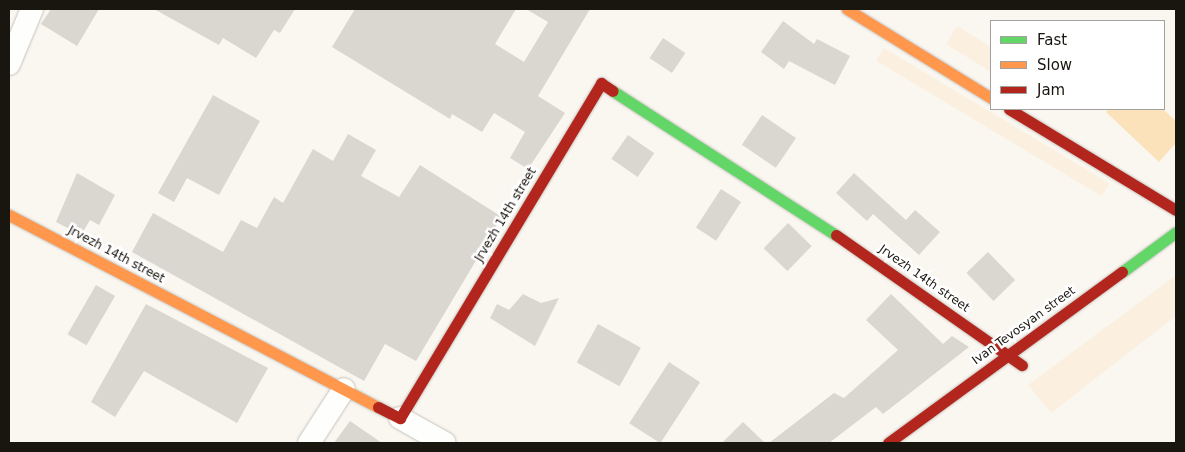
<!DOCTYPE html>
<html>
<head>
<meta charset="utf-8">
<style>
  body { margin:0 }
  #map { position:relative; width:1185px; height:452px; overflow:hidden; background:#faf6f0; font-family:"DejaVu Sans",sans-serif }
  div>[style] { position:absolute }
  .built>* { inset:0; background:#fbf0e0; transform-origin:0 0 }
  .green>* { inset:0; background:#fbe2ba }
  .building>* { inset:0; background:#dad6d0; transform-origin:0 0 }
  .roads { filter:drop-shadow(0 0 1px #c6c3bd) drop-shadow(0 0 1px #c6c3bd) }
  .street>* { height:22px; margin:-11px; padding:0 11px; transform-origin:11px; border-radius:11px; background:#fefefd }
  .fast>* { height:11px; margin:-5.5px; padding:0 5.5px; transform-origin:5.5px; border-radius:5.5px; background:#63d668 }
  .slow>* { height:11px; margin:-5.5px; padding:0 5.5px; transform-origin:5.5px; border-radius:5.5px; background:#ff974d }
  .jam>* { height:11px; margin:-5.5px; padding:0 5.5px; transform-origin:5.5px; border-radius:5.5px; background:#b3261e }
  span { translate:-50% -50%; white-space:nowrap; text-align:center; line-height:1.15; -webkit-text-stroke:5px #fff; paint-order:stroke }
  .street-label { font-size:12px; color:#19150f }
  .frame { position:absolute; inset:0; border:10px solid #19150f; pointer-events:none }
  .legend { position:absolute; left:990px; top:20px; width:175px; height:90px; box-sizing:border-box; background:#fff; border:1px solid #a3a19f; margin:0; padding:6px 9px; list-style:none; font-size:15px; color:#19150f }
  .legend li { display:flex; align-items:center; gap:10px; height:25px }
  .legend b { width:25px; border:1px solid #a3a19f }
</style>
</head>
<body>
<div id="map">
  <div class="built">
    <i style="clip-path:polygon(957px 26px,991px 47px,991px 72px,946px 44px)"></i>
    <i style="left:884px;top:48px;width:263px;height:15px;rotate:31deg"></i>
    <i style="clip-path:polygon(1176px 275px,1176px 316px,1051px 413px,1028px 385px)"></i>
  </div>
  <div class="green">
    <i style="clip-path:polygon(1109px 109px,1163px 109px,1176px 121px,1176px 143px,1159px 162px,1106px 112px)"></i>
  </div>
  <div class="building">
    <i style="clip-path:polygon(51px 9px,99px 9px,77px 46px,41px 24px)"></i>
    <i style="clip-path:polygon(154px 9px,295px 9px,280px 33px,274px 30px,256px 58px,223px 38px,219px 45px)"></i>
    <i style="clip-path:polygon(355px 9px,516px 9px,495px 44px,524px 62px,548px 22px,526px 9px,590px 9px,538px 96px,565px 113px,528px 169px,510px 158px,525px 132px,494px 113px,482px 132px,452px 114px,450px 119px,332px 47px)"></i>
    <i style="clip-path:polygon(783px 21px,814px 44px,817px 39px,850px 56px,835px 85px,789px 61px,784px 69px,761px 52px)"></i>
    <i style="left:663px;top:38px;width:27px;height:24px;rotate:34deg"></i>
    <i style="clip-path:polygon(213px 95px,260px 121px,219px 195px,187px 178px,174px 202px,158px 193px)"></i>
    <i style="left:762px;top:115px;width:41px;height:36px;rotate:34deg"></i>
    <i style="clip-path:polygon(348px 134px,376px 150px,361px 176px,399px 197px,420px 165px,502px 217px,416px 361px,385px 344px,364px 381px,132px 252px,153px 213px,223px 252px,241px 220px,257px 228px,274px 197px,283px 203px,313px 149px,333px 161px)"></i>
    <i style="left:628px;top:135px;width:32px;height:29px;rotate:35deg"></i>
    <i style="clip-path:polygon(77px 173px,115px 195px,99px 225px,90px 220px,81px 235px,56px 222px)"></i>
    <i style="clip-path:polygon(854px 173px,906px 220px,915px 210px,940px 232px,919px 255px,873px 214px,867px 221px,836px 193px)"></i>
    <i style="left:721px;top:189px;width:24px;height:46px;rotate:33deg"></i>
    <i style="left:788px;top:223px;width:33px;height:35px;rotate:44deg"></i>
    <i style="left:988px;top:252px;width:39px;height:30px;rotate:46deg"></i>
    <i style="left:96px;top:285px;width:22px;height:57px;rotate:30deg"></i>
    <i style="clip-path:polygon(523px 294px,541px 303px,559px 298px,535px 346px,490px 318px,497px 304px,509px 310px)"></i>
    <i style="clip-path:polygon(891px 294px,943px 344px,952px 336px,969px 347px,883px 414px,876px 407px,829px 443px,769px 443px,834px 393px,844px 398px,898px 350px,866px 320px)"></i>
    <i style="clip-path:polygon(146px 304px,268px 368px,237px 423px,144px 371px,115px 417px,91px 402px)"></i>
    <i style="left:598px;top:324px;width:49px;height:44px;rotate:29deg"></i>
    <i style="left:669px;top:362px;width:37px;height:73px;rotate:33deg"></i>
    <i style="clip-path:polygon(350px 421px,382px 443px,334px 443px)"></i>
    <i style="clip-path:polygon(743px 422px,765px 443px,722px 443px)"></i>
  </div>
  <div class="roads">
    <div class="street">
      <i style="left:9px;top:64px;width:60px;rotate:-67.3deg"></i>
      <i style="left:400px;top:418px;width:51px;rotate:29.1deg"></i>
      <i style="left:309px;top:443px;width:64px;rotate:-57.1deg"></i>
    </div>
    <div class="fast">
      <i style="left:613px;top:91px;width:265px;rotate:32.9deg"></i>
      <i style="left:1122px;top:272px;width:67px;rotate:-36.5deg"></i>
    </div>
    <div class="slow">
      <i style="left:847px;top:9px;width:169px;rotate:31.7deg"></i>
      <i style="left:9px;top:215px;width:416px;rotate:27.5deg"></i>
    </div>
    <div class="jam">
      <i style="left:1009px;top:109px;width:195px;rotate:31.2deg"></i>
      <i style="left:836px;top:235px;width:227px;rotate:35deg"></i>
      <i style="left:378px;top:407px;width:25px;rotate:27deg"></i>
      <i style="left:400px;top:418px;width:391px;rotate:-59deg"></i>
      <i style="left:601px;top:83px;width:14px;rotate:34deg"></i>
      <i style="left:888px;top:443px;width:290px;rotate:-36.2deg"></i>
    </div>
  </div>
  <div class="street-label">
    <span style="left:506px;top:215px;rotate:-59deg">Jrvezh 14th street</span>
    <span style="left:116px;top:255px;rotate:28deg">Jrvezh 14th street</span>
    <span style="left:924px;top:279px;rotate:35deg">Jrvezh 14th street</span>
    <span style="left:1024px;top:326px;rotate:-36deg">Ivan Tevosyan street</span>
  </div>
  <div class="frame"></div>
  <ul class="legend">
  <li><b style="height:6px;background:#63d668"></b>Fast</li>
  <li><b style="height:6px;background:#ff974d"></b>Slow</li>
  <li><b style="height:6px;background:#b3261e"></b>Jam</li>
  </ul>
</div>
</body>
</html>
